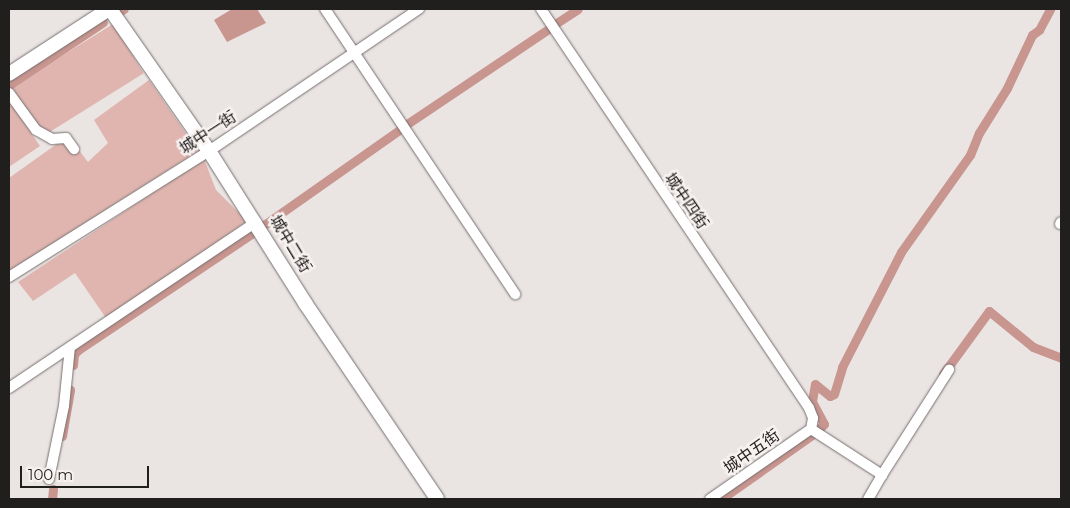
<!DOCTYPE html>
<html>
<head>
<meta charset="utf-8">
<style>
  body { margin:0 }
  #map { position:relative; width:1070px; height:508px; overflow:hidden; background:#eae4e3; font-family:Montserrat,"Noto Sans TC",sans-serif }
  div>[style] { position:absolute }
  .green>* { inset:0; background:#e0b5af; transform-origin:0 0 }
  .water>* { inset:0; background:#c8958f }
  .canal>* { height:9px; margin:-4.5px; padding:0 4.5px; transform-origin:4.5px; border-radius:4.5px; background:#c8958f }
  .roads { filter:drop-shadow(0 0 1px #756f6f) drop-shadow(0 0 1px #756f6f) }
  .street>* { height:10px; margin:-5px; padding:0 5px; transform-origin:5px; border-radius:5px; background:#fff }
  .secondary>* { height:14px; margin:-7px; padding:0 7px; transform-origin:7px; border-radius:7px; background:#fff }
  span { translate:-50% -50%; white-space:nowrap; text-align:center; line-height:1.15; -webkit-text-stroke:5px #f7f1f0; paint-order:stroke }
  .street-label { font-size:16px; color:#211f1e }
  .frame { position:absolute; inset:0; border:10px solid #211f1e; pointer-events:none }
  .scale { position:absolute; left:20px; top:466px; width:129px; height:22px; box-sizing:border-box; border:2px solid #211f1e; border-top:0; padding-left:6px; font-size:15px; line-height:18px; white-space:nowrap; color:#211f1e; -webkit-text-stroke:4px #f7f1f0; paint-order:stroke }
</style>
</head>
<body>
<div id="map">
  <div class="green">
    <i style="left:113px;top:24px;width:58px;height:119px;rotate:58deg"></i>
    <i style="clip-path:polygon(149px 80px,198px 151px,9px 271px,9px 178px,68px 136px,88px 162px,108px 143px,94px 120px)"></i>
    <i style="clip-path:polygon(9px 101px,40px 146px,9px 167px)"></i>
    <i style="clip-path:polygon(204px 159px,216px 190px,247px 221px,106px 318px,75px 273px,33px 301px,18px 282px)"></i>
  </div>
  <div class="water">
    <i style="clip-path:polygon(232px 9px,257px 9px,266px 23px,227px 42px,214px 20px)"></i>
  </div>
  <div class="canal">
    <i style="left:122px;top:10px;width:2px;rotate:-27deg"></i>
    <i style="left:555px;top:24px;width:27px;rotate:-33deg"></i>
    <i style="left:9px;top:85px;width:113px;rotate:-33.8deg"></i>
    <i style="left:407px;top:124px;width:169px;rotate:-33.9deg"></i>
    <i style="left:264px;top:225px;width:165px;rotate:-35.1deg"></i>
    <i style="left:73px;top:365px;width:11px;rotate:-85deg"></i>
    <i style="left:74px;top:354px;width:6px;rotate:-45deg"></i>
    <i style="left:78px;top:350px;width:208px;rotate:-33.8deg"></i>
    <i style="left:943px;top:374px;width:78px;rotate:-53.9deg"></i>
    <i style="left:989px;top:311px;width:57px;rotate:39.3deg"></i>
    <i style="left:1033px;top:347px;width:30px;rotate:21deg"></i>
    <i style="left:819px;top:429px;width:7px;rotate:-45deg"></i>
    <i style="left:824px;top:424px;width:26px;rotate:-118deg"></i>
    <i style="left:812px;top:401px;width:17px;rotate:-80deg"></i>
    <i style="left:815px;top:384px;width:19px;rotate:39deg"></i>
    <i style="left:830px;top:396px;width:4px;rotate:-27deg"></i>
    <i style="left:834px;top:394px;width:28px;rotate:-73deg"></i>
    <i style="left:842px;top:367px;width:129px;rotate:-62.8deg"></i>
    <i style="left:901px;top:252px;width:119px;rotate:-54.6deg"></i>
    <i style="left:970px;top:155px;width:24px;rotate:-68deg"></i>
    <i style="left:979px;top:133px;width:53px;rotate:-58.1deg"></i>
    <i style="left:1007px;top:88px;width:59px;rotate:-64.7deg"></i>
    <i style="left:1032px;top:35px;width:9px;rotate:-36deg"></i>
    <i style="left:1039px;top:30px;width:24px;rotate:-62deg"></i>
    <i style="left:62px;top:436px;width:47px;rotate:-80.1deg"></i>
    <i style="left:52px;top:499px;width:10px;rotate:-84deg"></i>
    <i style="left:721px;top:499px;width:111px;rotate:-35.1deg"></i>
  </div>
  <div class="roads">
    <div class="street">
      <i style="left:325px;top:9px;width:343px;rotate:56.3deg"></i>
      <i style="left:541px;top:9px;width:481px;rotate:56.1deg"></i>
      <i style="left:809px;top:408px;width:11px;rotate:68deg"></i>
      <i style="left:813px;top:418px;width:11px;rotate:100deg"></i>
      <i style="left:811px;top:429px;width:85px;rotate:32.9deg"></i>
      <i style="left:882px;top:475px;width:28px;rotate:120deg"></i>
      <i style="left:9px;top:93px;width:46px;rotate:53.9deg"></i>
      <i style="left:36px;top:130px;width:18px;rotate:29deg"></i>
      <i style="left:52px;top:139px;width:14px;rotate:-4deg"></i>
      <i style="left:66px;top:138px;width:14px;rotate:54deg"></i>
      <i style="left:1060px;top:224px;width:2px;rotate:-63deg"></i>
      <i style="left:9px;top:277px;width:236px;rotate:-32.2deg"></i>
      <i style="left:209px;top:151px;width:254px;rotate:-34.1deg"></i>
      <i style="left:9px;top:388px;width:298px;rotate:-33.9deg"></i>
      <i style="left:882px;top:475px;width:125px;rotate:-57.5deg"></i>
      <i style="left:49px;top:479px;width:75px;rotate:-78.4deg"></i>
      <i style="left:64px;top:406px;width:59px;rotate:-84.2deg"></i>
      <i style="left:710px;top:499px;width:123px;rotate:-34.7deg"></i>
    </div>
    <div class="secondary">
      <i style="left:110px;top:9px;width:173px;rotate:55.1deg"></i>
      <i style="left:209px;top:151px;width:180px;rotate:57.7deg"></i>
      <i style="left:305px;top:303px;width:236px;rotate:56deg"></i>
      <i style="left:9px;top:74px;width:119px;rotate:-33deg"></i>
    </div>
  </div>
  <div class="street-label">
    <span style="left:208px;top:133px;rotate:-33deg">城中一街</span>
    <span style="left:686px;top:201px;rotate:56deg">城中四街</span>
    <span style="left:290px;top:244px;rotate:59deg">城中二街</span>
    <span style="left:752px;top:452px;rotate:-35deg">城中五街</span>
  </div>
  <div class="frame"></div>
  <div class="scale">100 m</div>
</div>
</body>
</html>
